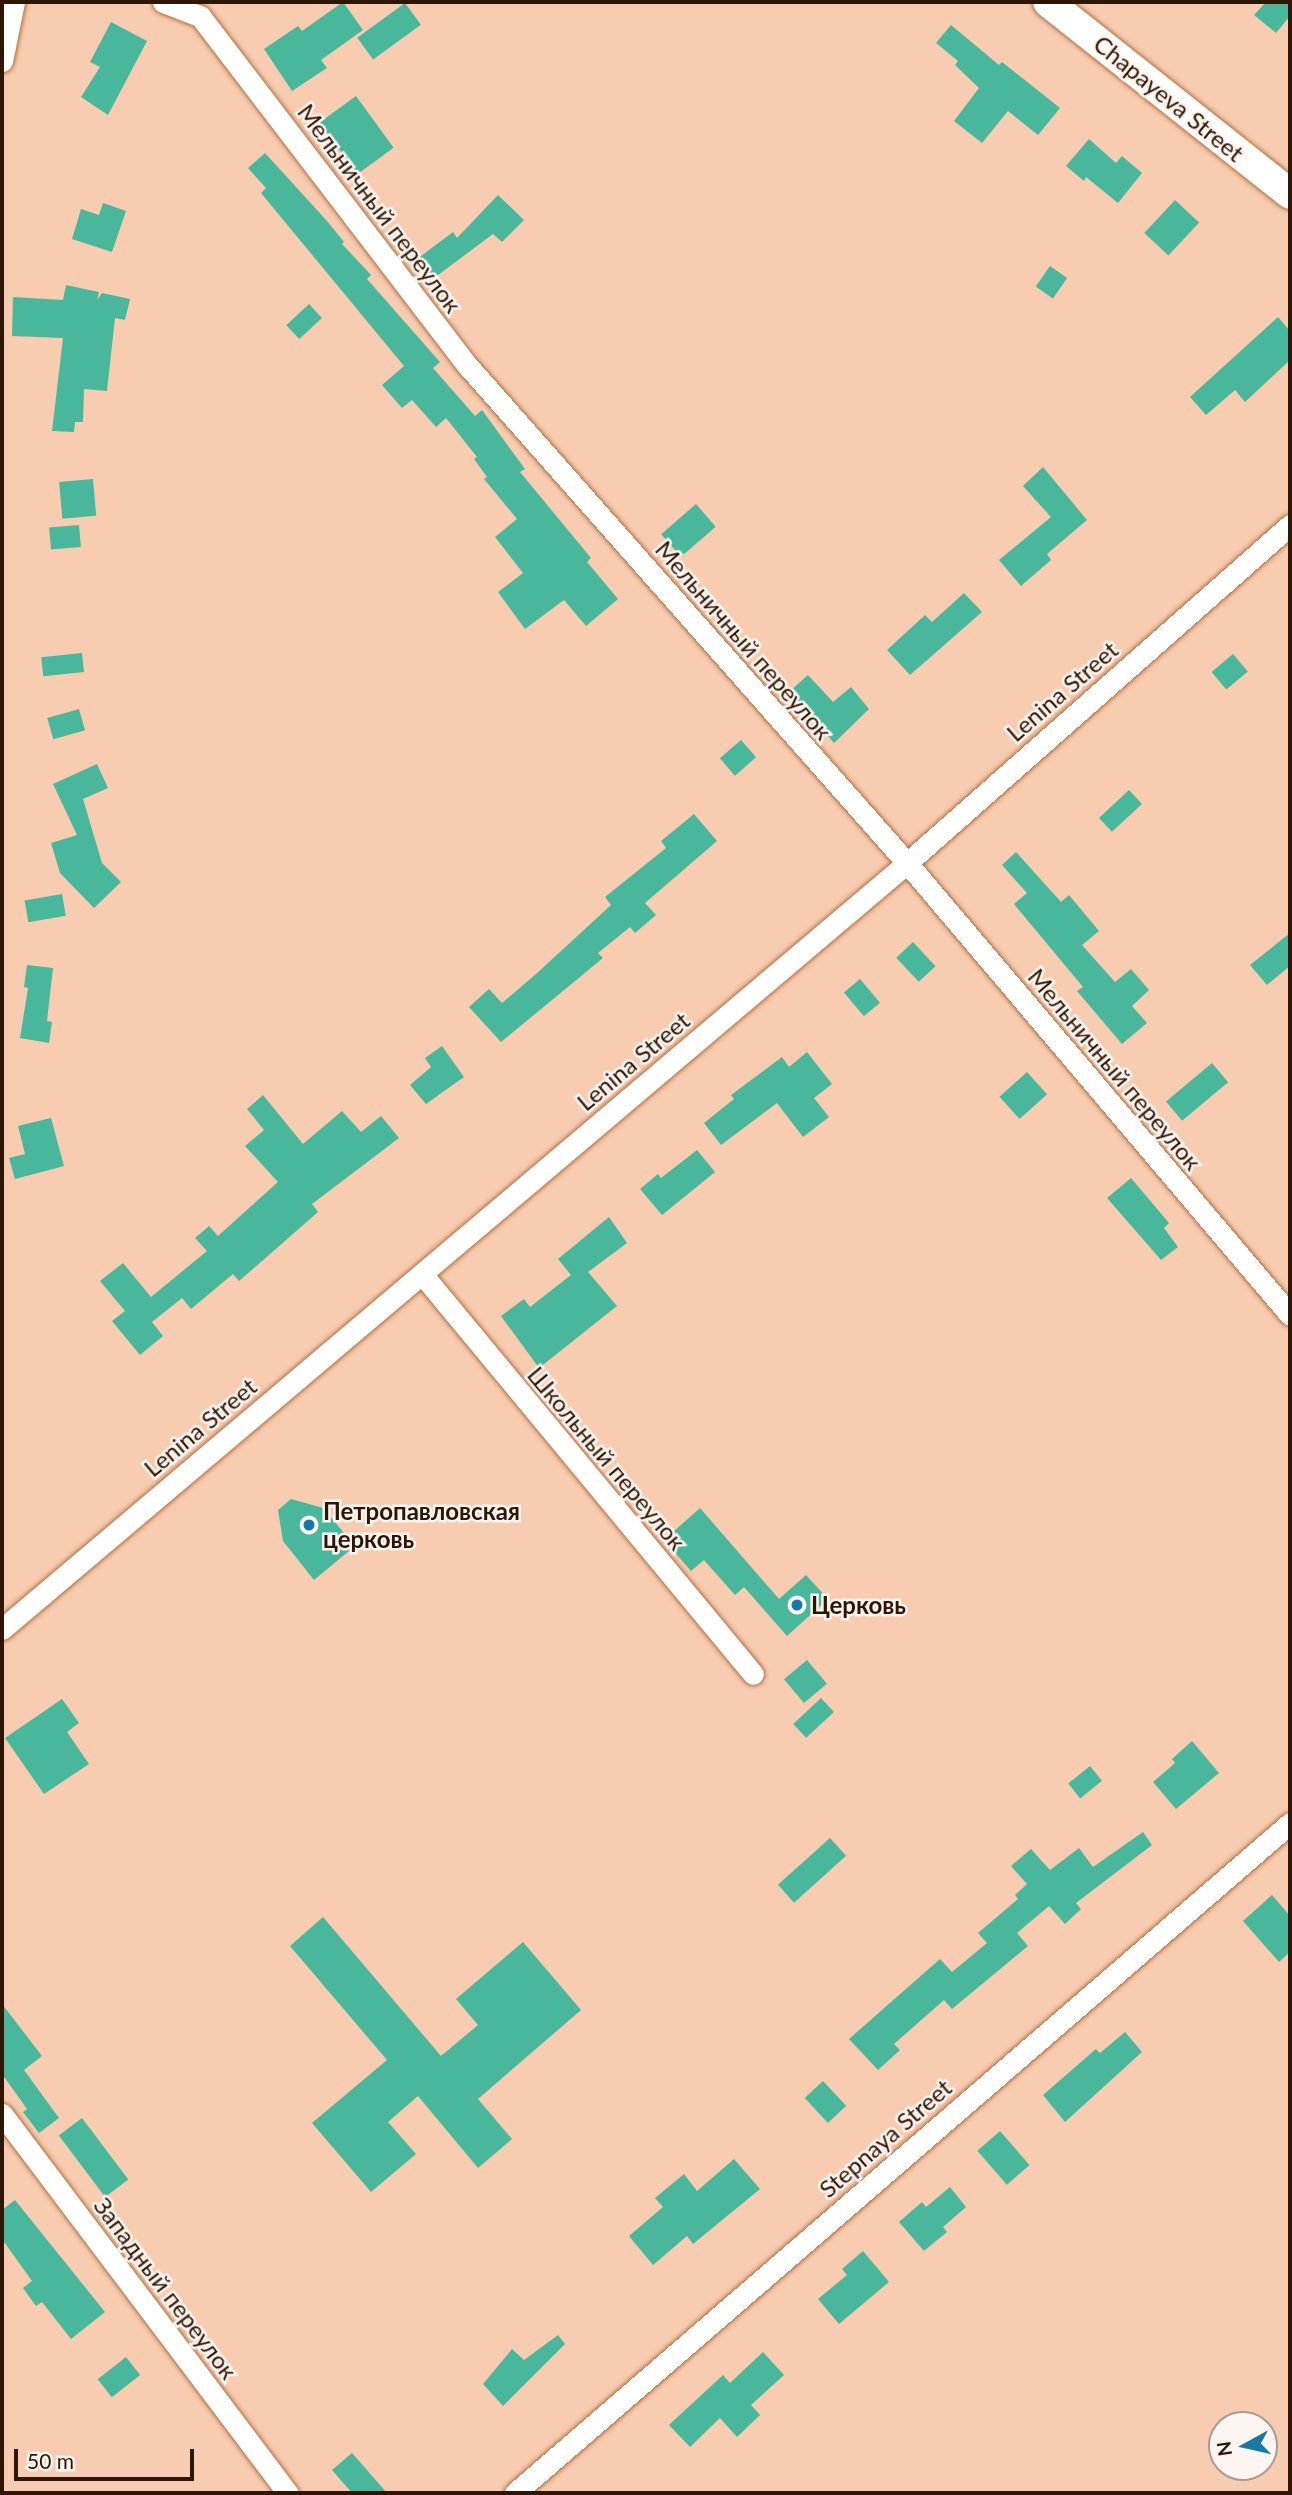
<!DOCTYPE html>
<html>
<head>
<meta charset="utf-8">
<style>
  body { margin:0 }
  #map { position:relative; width:1292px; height:2495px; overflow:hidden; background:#f8ccb0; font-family:Lato,sans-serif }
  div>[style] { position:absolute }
  .building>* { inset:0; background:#49b79b; transform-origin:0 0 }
  .roads { filter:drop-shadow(0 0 2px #b26f42) drop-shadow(0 0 2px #b26f42) }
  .street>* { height:21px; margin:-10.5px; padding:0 10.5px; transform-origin:10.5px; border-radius:10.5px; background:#fff }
  .secondary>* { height:30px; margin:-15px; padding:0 15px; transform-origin:15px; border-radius:15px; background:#fff }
  .dots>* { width:19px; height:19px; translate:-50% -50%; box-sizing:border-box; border:4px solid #fdf5f1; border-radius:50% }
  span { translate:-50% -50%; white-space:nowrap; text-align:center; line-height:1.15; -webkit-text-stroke:5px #fdf5f1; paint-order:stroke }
  .street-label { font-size:24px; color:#2f1503 }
  .poi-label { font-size:24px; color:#2f1503; font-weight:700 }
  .left { translate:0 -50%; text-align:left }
  .frame { position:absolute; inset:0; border:4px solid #2f1503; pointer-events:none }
  .north { position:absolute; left:1208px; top:2411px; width:70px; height:70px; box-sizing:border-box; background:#fdf5f1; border:2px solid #ab9b92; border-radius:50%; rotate:262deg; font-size:19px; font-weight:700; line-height:28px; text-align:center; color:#2f1503 }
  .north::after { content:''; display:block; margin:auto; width:24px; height:32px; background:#157ba6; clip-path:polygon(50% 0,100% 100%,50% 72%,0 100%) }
  .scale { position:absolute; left:14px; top:2449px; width:180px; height:32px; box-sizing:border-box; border:4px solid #2f1503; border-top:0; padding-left:9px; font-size:21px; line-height:24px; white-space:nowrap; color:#2f1503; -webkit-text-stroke:5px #fdf5f1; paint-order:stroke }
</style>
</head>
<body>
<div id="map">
  <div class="building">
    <i style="clip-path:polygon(343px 2px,363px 30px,321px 60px,327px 68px,292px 91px,264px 49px,298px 26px,302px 31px)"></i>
    <i style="clip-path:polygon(1266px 2px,1290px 2px,1290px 16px,1276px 33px,1254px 15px)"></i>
    <i style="left:405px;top:3px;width:27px;height:59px;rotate:54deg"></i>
    <i style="clip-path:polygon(111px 22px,147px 41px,108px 115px,81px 97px,100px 67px,90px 62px)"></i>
    <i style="clip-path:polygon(951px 25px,999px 65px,1002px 62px,1060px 108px,1038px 135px,1008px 111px,982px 143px,954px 121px,979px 88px,955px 65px,958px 61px,936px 43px)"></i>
    <i style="left:356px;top:96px;width:64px;height:45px;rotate:54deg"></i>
    <i style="clip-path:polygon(1089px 139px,1116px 163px,1122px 156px,1142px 173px,1118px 203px,1086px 177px,1084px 181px,1066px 166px)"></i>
    <i style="clip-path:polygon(265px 153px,327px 221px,344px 242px,342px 244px,371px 275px,367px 279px,440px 362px,433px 368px,475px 416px,482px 410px,525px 469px,520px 472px,591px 558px,587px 562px,618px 599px,586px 626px,564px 600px,525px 629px,498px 592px,523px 573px,495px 537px,517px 519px,484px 479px,487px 477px,474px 459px,477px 457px,446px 418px,436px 427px,412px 400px,402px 408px,382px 385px,404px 366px,261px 193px,266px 188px,248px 168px)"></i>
    <i style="clip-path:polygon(498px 195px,524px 220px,502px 242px,493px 234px,430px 281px,417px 259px,453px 232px,457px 238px)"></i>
    <i style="left:1175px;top:200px;width:33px;height:45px;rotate:43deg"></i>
    <i style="clip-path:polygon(103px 203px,126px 211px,112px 252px,72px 239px,81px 209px,99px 215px)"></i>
    <i style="left:1050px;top:266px;width:21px;height:25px;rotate:35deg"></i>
    <i style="clip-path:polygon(66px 285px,99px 292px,97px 300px,102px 293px,130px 299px,125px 320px,115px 318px,107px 391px,84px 389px,83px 422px,75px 422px,74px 432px,52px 431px,63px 338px,12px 336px,13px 297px,63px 300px)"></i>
    <i style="left:309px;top:304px;width:19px;height:31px;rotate:47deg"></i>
    <i style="clip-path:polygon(1278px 317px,1290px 331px,1290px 360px,1245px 402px,1235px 390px,1206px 415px,1190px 397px)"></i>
    <i style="clip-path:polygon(1043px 467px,1087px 520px,1047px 554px,1051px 560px,1021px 586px,999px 560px,1051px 517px,1023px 486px)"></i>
    <i style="left:93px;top:479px;width:37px;height:34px;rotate:85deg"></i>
    <i style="left:696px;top:504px;width:30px;height:46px;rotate:49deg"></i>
    <i style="left:79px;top:525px;width:22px;height:30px;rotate:85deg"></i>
    <i style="clip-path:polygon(964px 593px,982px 612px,910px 675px,887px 650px,925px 615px,932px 622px)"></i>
    <i style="left:82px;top:653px;width:19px;height:41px;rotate:84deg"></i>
    <i style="left:1233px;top:654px;width:23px;height:28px;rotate:50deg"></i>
    <i style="clip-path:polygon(808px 675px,833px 702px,851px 687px,869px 709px,834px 743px,790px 691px)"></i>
    <i style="left:79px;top:709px;width:22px;height:33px;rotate:74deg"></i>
    <i style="left:741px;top:740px;width:23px;height:28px;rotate:49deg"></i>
    <i style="clip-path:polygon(97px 764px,108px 788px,83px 799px,102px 863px,121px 882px,94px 908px,60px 873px,51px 843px,77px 835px,53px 784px)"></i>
    <i style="left:1129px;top:790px;width:19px;height:41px;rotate:47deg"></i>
    <i style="clip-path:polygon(694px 814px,717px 841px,645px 903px,656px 915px,635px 933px,630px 927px,598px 953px,603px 958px,501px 1042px,469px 1007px,489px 989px,502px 1003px,536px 974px,611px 905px,605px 897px,666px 848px,661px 841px)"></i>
    <i style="clip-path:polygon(1016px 852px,1061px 902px,1069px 895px,1099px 931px,1082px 945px,1115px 982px,1131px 969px,1149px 990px,1132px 1006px,1147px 1023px,1122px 1044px,1077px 991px,1083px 987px,1014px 904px,1027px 893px,1002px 865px)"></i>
    <i style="left:62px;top:894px;width:22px;height:38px;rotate:80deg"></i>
    <i style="clip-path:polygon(1290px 933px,1290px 966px,1267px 985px,1250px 965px)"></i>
    <i style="left:913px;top:942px;width:33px;height:23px;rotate:47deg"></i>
    <i style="clip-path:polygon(27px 965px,53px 968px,47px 1021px,52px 1022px,49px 1043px,20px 1038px,28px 988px,24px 987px)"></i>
    <i style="left:860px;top:979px;width:31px;height:21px;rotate:50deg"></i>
    <i style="clip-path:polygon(442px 1046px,464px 1077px,426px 1104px,410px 1085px,431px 1067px,425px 1058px)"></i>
    <i style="clip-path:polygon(807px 1052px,832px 1084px,814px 1098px,829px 1117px,803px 1137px,777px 1103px,721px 1145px,704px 1123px,734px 1099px,731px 1095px,782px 1057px,789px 1067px)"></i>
    <i style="left:1212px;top:1063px;width:25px;height:60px;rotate:50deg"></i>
    <i style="left:1027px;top:1072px;width:30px;height:37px;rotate:48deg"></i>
    <i style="clip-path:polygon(263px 1095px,303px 1144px,342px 1111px,361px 1132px,381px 1116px,399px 1138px,312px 1204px,318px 1212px,239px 1281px,233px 1274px,191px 1309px,182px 1298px,152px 1322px,163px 1336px,140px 1355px,112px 1321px,125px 1311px,100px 1281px,123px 1263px,151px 1297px,207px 1251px,195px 1238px,209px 1226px,218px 1236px,278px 1182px,245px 1146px,264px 1130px,247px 1109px)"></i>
    <i style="clip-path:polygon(51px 1118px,64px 1166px,15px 1179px,9px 1158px,25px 1154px,18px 1126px)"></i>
    <i style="clip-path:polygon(697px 1150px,715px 1172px,662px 1215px,640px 1189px,658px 1174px,661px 1178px)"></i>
    <i style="clip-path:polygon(1131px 1178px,1169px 1223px,1164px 1228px,1178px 1247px,1161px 1260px,1107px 1198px)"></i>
    <i style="clip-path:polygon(609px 1217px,627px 1243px,588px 1272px,617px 1306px,539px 1368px,501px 1316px,524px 1299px,530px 1307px,571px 1275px,558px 1259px)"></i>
    <i style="clip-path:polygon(291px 1499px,323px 1508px,355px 1546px,314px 1580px,283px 1541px,278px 1510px)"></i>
    <i style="clip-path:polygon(700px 1508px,779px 1599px,806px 1575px,828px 1599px,787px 1636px,744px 1587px,735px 1595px,704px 1560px,691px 1571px,664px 1540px)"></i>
    <i style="left:807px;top:1660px;width:31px;height:30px;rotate:50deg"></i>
    <i style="left:821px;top:1698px;width:19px;height:38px;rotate:47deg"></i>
    <i style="clip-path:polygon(62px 1699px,79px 1723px,67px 1732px,89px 1764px,44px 1794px,5px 1738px)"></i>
    <i style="clip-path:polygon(1192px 1741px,1219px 1773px,1176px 1809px,1153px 1782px,1175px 1763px,1172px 1759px)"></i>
    <i style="left:1090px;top:1766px;width:19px;height:28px;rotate:51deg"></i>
    <i style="clip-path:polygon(1143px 1832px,1152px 1845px,1076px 1903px,1081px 1909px,1065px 1924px,1049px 1906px,1017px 1933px,1028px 1946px,952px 2009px,944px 2000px,894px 2044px,900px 2050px,878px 2070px,849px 2039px,940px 1959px,952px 1972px,987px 1943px,978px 1933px,1018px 1899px,1015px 1895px,1027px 1884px,1011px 1866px,1031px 1849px,1050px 1870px,1079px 1848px,1093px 1867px)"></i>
    <i style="left:830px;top:1838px;width:24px;height:70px;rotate:48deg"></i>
    <i style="clip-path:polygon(1272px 1895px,1290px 1916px,1290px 1952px,1279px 1962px,1243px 1921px)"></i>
    <i style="clip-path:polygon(323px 1917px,441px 2056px,478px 2025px,456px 1999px,523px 1942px,581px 2010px,478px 2099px,512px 2139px,478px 2168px,418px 2096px,388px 2122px,416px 2154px,371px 2192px,312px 2123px,387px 2060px,290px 1946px)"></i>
    <i style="clip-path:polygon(2px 2004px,42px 2056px,24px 2070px,59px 2118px,39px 2133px,23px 2112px,27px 2109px,2px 2074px)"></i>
    <i style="clip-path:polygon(1125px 2032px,1142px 2052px,1065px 2122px,1043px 2095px,1096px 2049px,1100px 2053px)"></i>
    <i style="left:823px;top:2081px;width:34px;height:25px;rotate:47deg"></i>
    <i style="left:82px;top:2118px;width:77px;height:29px;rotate:53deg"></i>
    <i style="left:1000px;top:2131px;width:45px;height:30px;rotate:49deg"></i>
    <i style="clip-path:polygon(734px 2159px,760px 2189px,693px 2244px,687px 2236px,653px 2265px,629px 2236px,663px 2207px,655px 2198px,684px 2174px,697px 2191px)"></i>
    <i style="clip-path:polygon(950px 2187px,966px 2207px,943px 2227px,947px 2232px,924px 2251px,899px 2222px,922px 2202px,926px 2207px)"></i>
    <i style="clip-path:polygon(15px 2200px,105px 2312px,71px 2339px,42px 2302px,36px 2306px,23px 2288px,32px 2281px,2px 2239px,2px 2210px)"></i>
    <i style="clip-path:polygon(863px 2251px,889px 2282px,839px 2324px,818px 2299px,847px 2275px,842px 2269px)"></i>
    <i style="clip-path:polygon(558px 2335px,565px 2344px,503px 2406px,483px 2384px,512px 2349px,524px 2360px)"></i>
    <i style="clip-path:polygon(763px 2352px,784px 2375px,751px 2405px,760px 2415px,737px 2437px,720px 2418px,690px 2447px,669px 2425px,723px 2375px,730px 2383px)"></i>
    <i style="left:126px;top:2357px;width:23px;height:36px;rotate:52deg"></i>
    <i style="clip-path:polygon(352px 2453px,387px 2493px,352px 2493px,332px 2470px)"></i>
  </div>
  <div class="roads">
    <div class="street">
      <i style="left:163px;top:2px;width:40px;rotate:21deg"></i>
      <i style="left:200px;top:16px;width:439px;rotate:52.6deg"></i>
      <i style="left:467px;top:365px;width:665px;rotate:48.54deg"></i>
      <i style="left:907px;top:863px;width:592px;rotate:49.72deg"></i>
      <i style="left:2px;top:61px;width:60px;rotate:-78.5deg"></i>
      <i style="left:422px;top:1274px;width:519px;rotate:50.39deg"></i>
      <i style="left:2px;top:1629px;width:1186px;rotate:-40.24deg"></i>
      <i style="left:907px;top:863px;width:511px;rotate:-41.43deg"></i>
      <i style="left:2px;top:2114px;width:475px;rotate:53deg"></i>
      <i style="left:515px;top:2493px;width:1024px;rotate:-40.84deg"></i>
    </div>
    <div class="secondary">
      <i style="left:1048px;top:2px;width:309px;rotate:38.4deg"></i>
    </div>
  </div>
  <div class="dots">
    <i style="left:309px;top:1525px;background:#157ba6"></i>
    <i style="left:797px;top:1605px;background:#157ba6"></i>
  </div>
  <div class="street-label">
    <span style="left:1169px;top:98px;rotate:39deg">Chapayeva Street</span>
    <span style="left:380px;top:208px;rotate:53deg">Мельничный переулок</span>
    <span style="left:744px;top:640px;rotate:49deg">Мельничный переулок</span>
    <span style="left:1062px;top:691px;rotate:-41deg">Lenina Street</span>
    <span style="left:633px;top:1061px;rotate:-40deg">Lenina Street</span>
    <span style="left:1115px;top:1069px;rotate:50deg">Мельничный переулок</span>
    <span style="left:200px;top:1427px;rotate:-40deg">Lenina Street</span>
    <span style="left:607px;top:1458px;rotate:50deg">Школьный переулок</span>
    <span style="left:885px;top:2138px;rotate:-41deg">Stepnaya Street</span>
    <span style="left:166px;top:2288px;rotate:53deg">Западный переулок</span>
  </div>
  <div class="poi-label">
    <span class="left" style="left:323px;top:1525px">Петропавловская<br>церковь</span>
    <span class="left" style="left:811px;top:1605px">Церковь</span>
  </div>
  <div class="frame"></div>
  <div class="north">N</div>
  <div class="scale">50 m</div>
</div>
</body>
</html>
